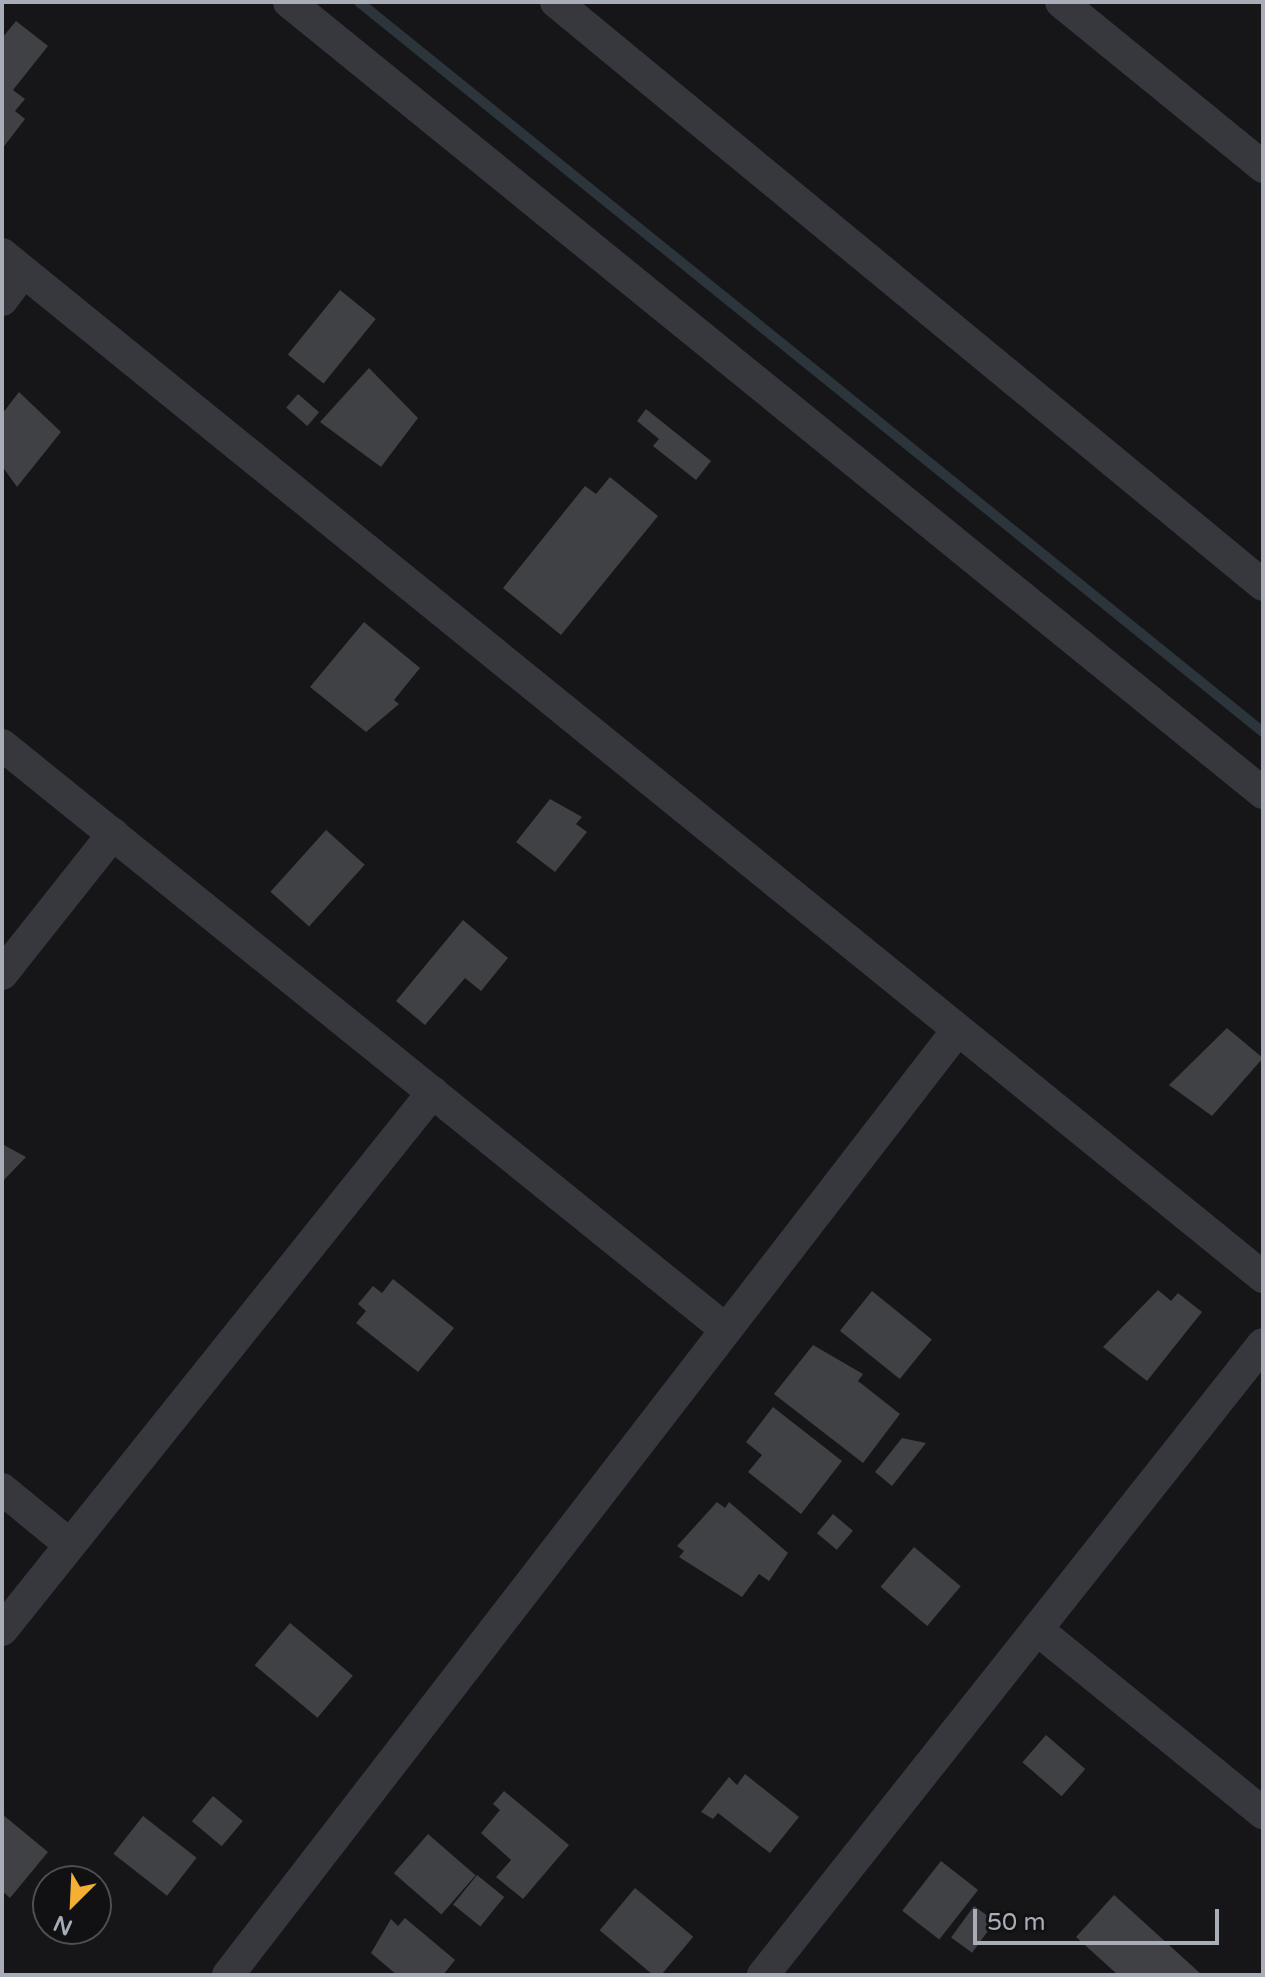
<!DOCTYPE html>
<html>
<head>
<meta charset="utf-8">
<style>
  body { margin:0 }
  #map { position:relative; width:1265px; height:1977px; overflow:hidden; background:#161618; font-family:"Varela Round",sans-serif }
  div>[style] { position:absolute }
  .stream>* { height:10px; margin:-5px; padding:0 5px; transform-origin:5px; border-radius:5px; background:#2c353c }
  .building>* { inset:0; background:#404145; transform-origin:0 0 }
  .minor>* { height:32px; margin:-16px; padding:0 16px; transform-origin:16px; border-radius:16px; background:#37383d }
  span { translate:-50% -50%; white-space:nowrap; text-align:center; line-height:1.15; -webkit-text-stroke:8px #111113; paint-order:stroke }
  .frame { position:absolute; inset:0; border:4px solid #a8adb8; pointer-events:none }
  .north { position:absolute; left:32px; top:1865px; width:80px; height:80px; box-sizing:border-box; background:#111113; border:2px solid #4d4f55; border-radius:50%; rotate:204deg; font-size:22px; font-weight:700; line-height:32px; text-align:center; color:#a8adb8 }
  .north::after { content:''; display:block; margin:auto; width:28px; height:36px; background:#f2b134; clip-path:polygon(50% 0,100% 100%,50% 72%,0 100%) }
  .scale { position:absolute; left:973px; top:1909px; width:246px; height:36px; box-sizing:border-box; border:4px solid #a8adb8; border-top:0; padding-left:10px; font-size:24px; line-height:28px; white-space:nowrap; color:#a8adb8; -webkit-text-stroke:6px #111113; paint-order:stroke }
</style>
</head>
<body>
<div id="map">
  <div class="stream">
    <i style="left:359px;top:2px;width:1162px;rotate:38.92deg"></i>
  </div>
  <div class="building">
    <i style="clip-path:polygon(16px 21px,48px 46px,13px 90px,25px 99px,15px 111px,25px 119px,2px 149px,2px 38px)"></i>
    <i style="left:340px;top:290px;width:46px;height:83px;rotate:39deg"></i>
    <i style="clip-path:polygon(369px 368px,418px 418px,381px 467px,320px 422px)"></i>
    <i style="clip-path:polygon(19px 392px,61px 432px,17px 487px,2px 466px,2px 414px)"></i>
    <i style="left:298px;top:394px;width:28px;height:18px;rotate:41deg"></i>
    <i style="clip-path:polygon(646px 409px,711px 461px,696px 480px,653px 446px,659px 439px,637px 421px)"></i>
    <i style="clip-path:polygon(610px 477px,658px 516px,561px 635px,503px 588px,585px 486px,596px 494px)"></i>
    <i style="clip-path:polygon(364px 622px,420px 668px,394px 700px,399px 704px,366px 732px,310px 687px)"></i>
    <i style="clip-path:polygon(550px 799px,582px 817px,576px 824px,587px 832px,555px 872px,516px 842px)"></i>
    <i style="left:326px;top:830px;width:52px;height:83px;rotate:42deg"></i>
    <i style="clip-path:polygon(463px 920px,508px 958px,481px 991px,465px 978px,425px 1025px,396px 1001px)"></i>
    <i style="clip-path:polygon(1227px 1028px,1263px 1058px,1212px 1116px,1169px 1085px)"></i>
    <i style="clip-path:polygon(2px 1144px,26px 1157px,2px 1182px)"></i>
    <i style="clip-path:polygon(393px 1279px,454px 1328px,418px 1372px,356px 1323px,366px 1311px,358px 1304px,373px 1286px,382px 1293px)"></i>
    <i style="clip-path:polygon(1158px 1290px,1171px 1301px,1178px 1293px,1202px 1312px,1147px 1381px,1103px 1347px)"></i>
    <i style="left:872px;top:1291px;width:77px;height:51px;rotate:39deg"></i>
    <i style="clip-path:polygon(813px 1345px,863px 1374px,858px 1381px,900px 1414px,863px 1463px,774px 1394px)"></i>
    <i style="clip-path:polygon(773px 1407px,842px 1461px,801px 1514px,748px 1472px,762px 1455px,746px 1442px)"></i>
    <i style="clip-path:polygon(902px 1438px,926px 1443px,892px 1486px,875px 1472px)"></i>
    <i style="clip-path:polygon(717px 1502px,725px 1508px,729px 1502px,788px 1553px,769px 1581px,759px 1574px,742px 1597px,679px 1557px,684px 1551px,677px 1546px)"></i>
    <i style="left:833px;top:1514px;width:26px;height:25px;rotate:40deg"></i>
    <i style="left:914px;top:1547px;width:61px;height:52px;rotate:40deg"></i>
    <i style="left:290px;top:1623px;width:82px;height:55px;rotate:40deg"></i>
    <i style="left:1046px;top:1735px;width:52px;height:36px;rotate:41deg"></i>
    <i style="clip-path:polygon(745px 1774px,799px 1817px,770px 1853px,718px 1813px,713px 1819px,701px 1812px,729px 1777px,737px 1785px)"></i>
    <i style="clip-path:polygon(504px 1791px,569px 1845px,523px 1899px,496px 1877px,511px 1860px,481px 1833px,500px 1810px,493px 1804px)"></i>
    <i style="left:213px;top:1796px;width:39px;height:33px;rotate:40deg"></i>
    <i style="clip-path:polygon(2px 1814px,48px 1852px,10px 1898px,2px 1891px)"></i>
    <i style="left:143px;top:1816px;width:68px;height:48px;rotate:38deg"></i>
    <i style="left:428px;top:1834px;width:63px;height:52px;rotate:41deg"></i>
    <i style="left:941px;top:1861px;width:47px;height:63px;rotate:38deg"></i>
    <i style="left:477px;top:1875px;width:35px;height:38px;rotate:39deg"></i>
    <i style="left:635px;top:1888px;width:76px;height:55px;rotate:40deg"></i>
    <i style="clip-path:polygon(1114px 1895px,1202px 1975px,1118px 1975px,1076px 1937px)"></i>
    <i style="left:974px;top:1906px;width:26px;height:39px;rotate:36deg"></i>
    <i style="clip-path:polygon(405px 1918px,455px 1960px,443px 1975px,397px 1975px,371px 1953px,391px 1919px,398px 1926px)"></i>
  </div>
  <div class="minor">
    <i style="left:289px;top:2px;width:1255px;rotate:39.08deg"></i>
    <i style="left:556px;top:2px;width:916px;rotate:39.51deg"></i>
    <i style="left:1061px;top:2px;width:261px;rotate:39.2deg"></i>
    <i style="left:2px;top:254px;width:1624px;rotate:39.05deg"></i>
    <i style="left:2px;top:300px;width:35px;rotate:-53deg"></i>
    <i style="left:2px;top:745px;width:928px;rotate:38.92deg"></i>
    <i style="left:2px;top:974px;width:179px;rotate:-51.6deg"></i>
    <i style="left:2px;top:1489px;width:87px;rotate:39.4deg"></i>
    <i style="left:2px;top:1630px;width:689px;rotate:-51.3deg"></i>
    <i style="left:1039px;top:1631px;width:289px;rotate:39.1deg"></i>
    <i style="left:228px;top:1975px;width:1191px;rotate:-52.33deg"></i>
    <i style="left:763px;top:1975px;width:805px;rotate:-51.61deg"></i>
  </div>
  <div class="frame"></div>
  <div class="north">N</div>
  <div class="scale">50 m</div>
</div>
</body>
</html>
